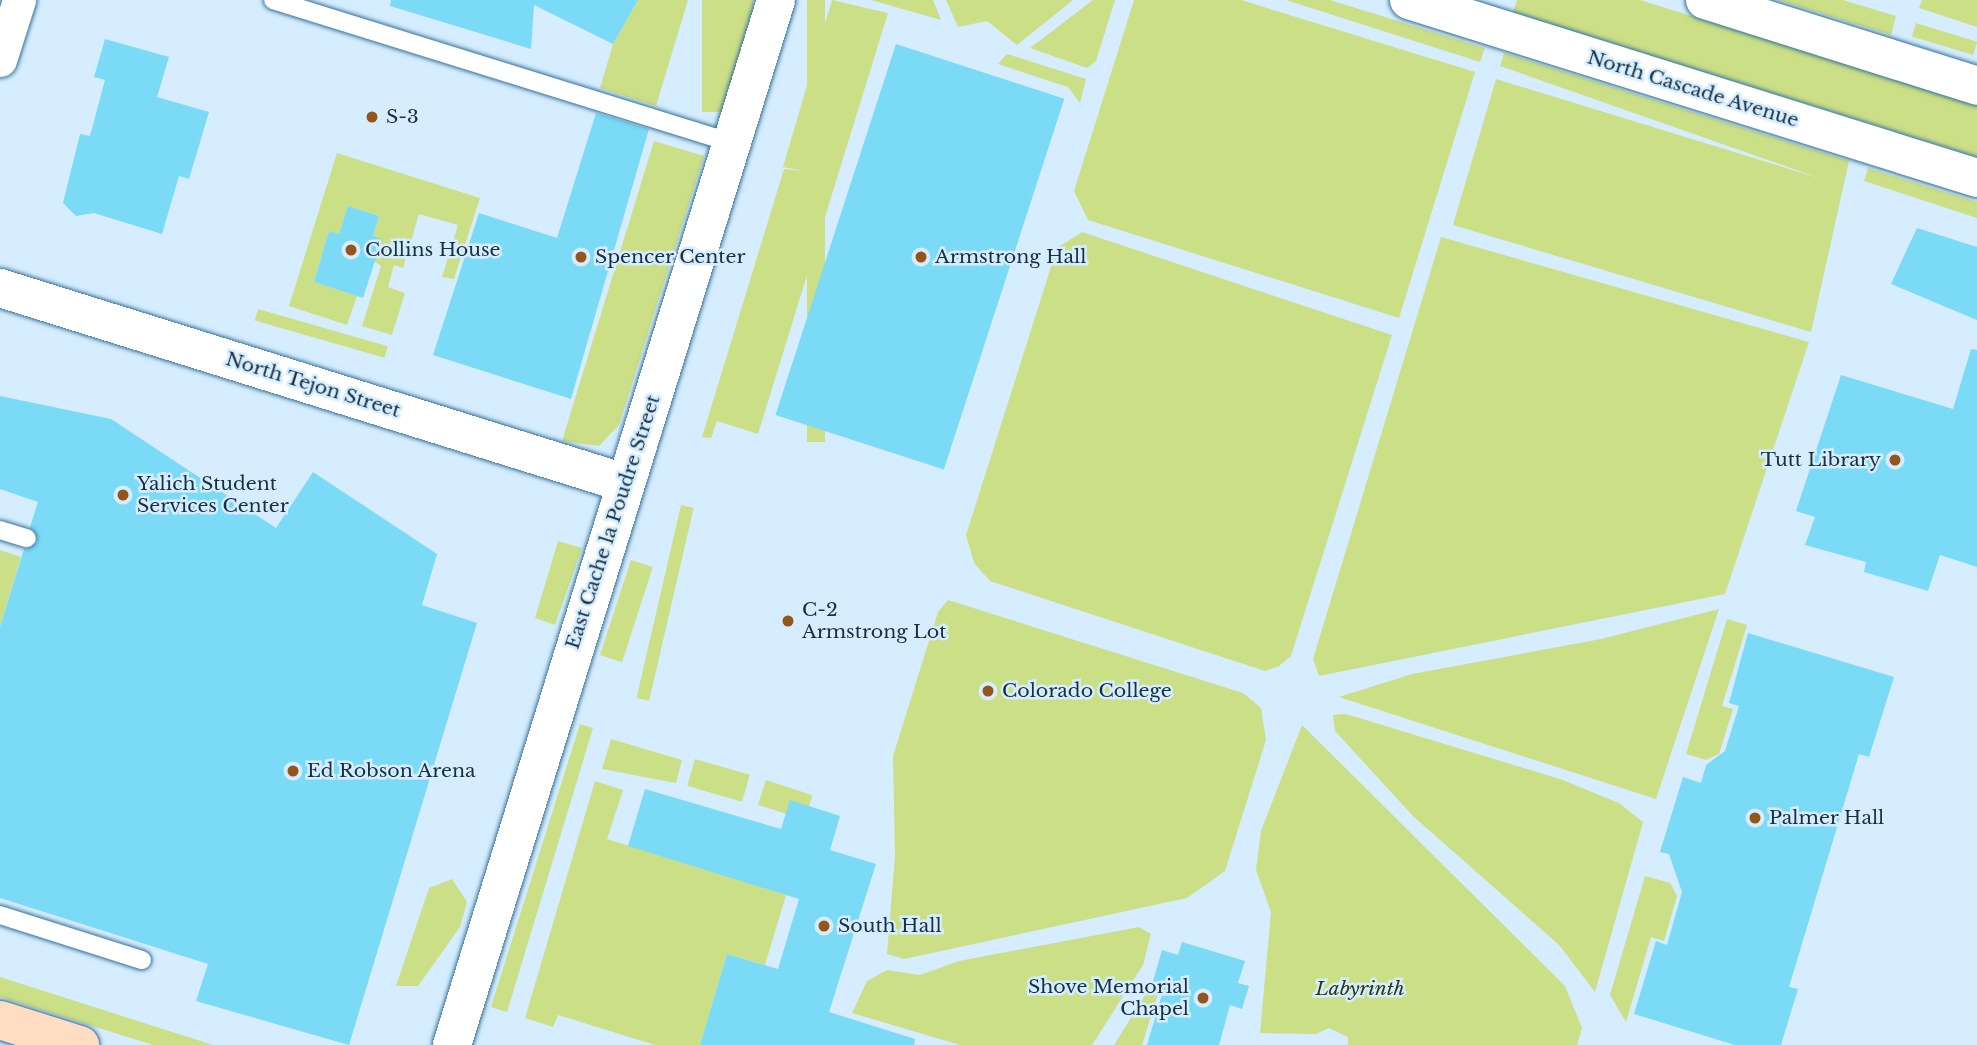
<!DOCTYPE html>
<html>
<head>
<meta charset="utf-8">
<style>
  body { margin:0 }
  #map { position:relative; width:1977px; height:1045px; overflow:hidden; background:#d5edff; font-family:"Libre Baskerville",serif }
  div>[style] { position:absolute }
  .green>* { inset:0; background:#cbdf86; transform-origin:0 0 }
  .building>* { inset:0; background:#7bdaf6; transform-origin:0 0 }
  .roads { filter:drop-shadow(0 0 2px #357299) drop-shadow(0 0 2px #357299) }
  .service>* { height:18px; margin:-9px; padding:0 9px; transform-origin:9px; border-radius:9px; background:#fff }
  .minor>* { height:33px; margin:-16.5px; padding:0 16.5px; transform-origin:16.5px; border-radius:16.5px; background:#fff }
  .tertiary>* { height:38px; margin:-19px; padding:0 19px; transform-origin:19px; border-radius:19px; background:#fff }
  .secondary>* { height:38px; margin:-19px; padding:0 19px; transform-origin:19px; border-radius:19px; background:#fff }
  .primary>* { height:38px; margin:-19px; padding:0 19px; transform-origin:19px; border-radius:19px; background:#feddc3 }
  .dots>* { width:19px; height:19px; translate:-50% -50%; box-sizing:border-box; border:4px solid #d5edff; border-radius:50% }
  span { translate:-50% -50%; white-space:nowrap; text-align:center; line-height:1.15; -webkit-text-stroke:5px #d5edff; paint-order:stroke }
  .street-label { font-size:19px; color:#183142 }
  .poi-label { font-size:19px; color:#183142 }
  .left { translate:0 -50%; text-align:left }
  .right { translate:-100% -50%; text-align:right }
  .park-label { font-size:19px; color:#2f360e; font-style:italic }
</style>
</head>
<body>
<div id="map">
  <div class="green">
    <i style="clip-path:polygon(638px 0,688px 0,656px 106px,600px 88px,613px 44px)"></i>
    <i style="left:702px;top:0;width:51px;height:112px"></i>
    <i style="left:807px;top:0;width:18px;height:442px"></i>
    <i style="clip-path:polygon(832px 0,888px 13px,758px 434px,717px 421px,711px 438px,702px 437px,784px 169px,804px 171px,783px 167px)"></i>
    <i style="clip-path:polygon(871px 0,933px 0,941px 20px)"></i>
    <i style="clip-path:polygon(946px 0,1073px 0,1017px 45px,987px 21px,958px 27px)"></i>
    <i style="clip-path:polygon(1093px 0,1115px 0,1096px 61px,1087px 68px,1030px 48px)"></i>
    <i style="clip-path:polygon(1134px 0,1241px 0,1475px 72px,1399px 318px,1088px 220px,1074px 191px)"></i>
    <i style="clip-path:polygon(1286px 0,1330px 0,1485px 48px,1480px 62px)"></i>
    <i style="clip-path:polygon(1517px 0,1640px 0,1977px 105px,1977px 157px,1513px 12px)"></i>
    <i style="clip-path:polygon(1778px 0,1843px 0,1896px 16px,1891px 35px)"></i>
    <i style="clip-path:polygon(1922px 0,1977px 0,1977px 27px,1919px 8px)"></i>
    <i style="left:1916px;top:23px;width:64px;height:14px;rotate:17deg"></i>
    <i style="clip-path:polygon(1504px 53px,1849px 161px,1811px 332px,1453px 225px,1496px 79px,1822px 179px,1500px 66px)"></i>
    <i style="clip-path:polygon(1007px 54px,1086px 79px,1080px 103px,1068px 87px,998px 64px)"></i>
    <i style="clip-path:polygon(654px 141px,704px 156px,619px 425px,599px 446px,562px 441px)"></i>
    <i style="clip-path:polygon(337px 153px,480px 198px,454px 279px,442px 277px,458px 225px,419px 214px,403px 268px,394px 265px,388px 287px,405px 293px,392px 335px,362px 326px,381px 266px,374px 261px,373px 236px,379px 216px,348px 206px,339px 234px,329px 231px,314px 282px,357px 296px,347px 325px,289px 306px)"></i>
    <i style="clip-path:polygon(1868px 168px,1977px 202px,1977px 218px,1864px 181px)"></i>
    <i style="clip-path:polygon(1082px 232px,1392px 335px,1291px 656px,1279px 666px,1265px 671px,990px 581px,974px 563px,966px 535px,1057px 248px)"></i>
    <i style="clip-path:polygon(1441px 237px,1809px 342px,1725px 594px,1319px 676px,1313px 659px)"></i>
    <i style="left:258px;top:309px;width:135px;height:12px;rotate:16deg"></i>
    <i style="left:681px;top:505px;width:13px;height:198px;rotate:13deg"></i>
    <i style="clip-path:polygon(558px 541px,582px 548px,555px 625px,535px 618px)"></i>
    <i style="clip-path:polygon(0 550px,21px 557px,0 627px)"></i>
    <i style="left:631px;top:560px;width:23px;height:100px;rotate:18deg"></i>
    <i style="clip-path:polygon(948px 600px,1243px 693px,1261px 708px,1266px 740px,1225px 871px,1187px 898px,904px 959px,887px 954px,895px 855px,893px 756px,938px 612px)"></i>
    <i style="clip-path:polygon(1719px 609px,1656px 799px,1339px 697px,1412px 674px,1601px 639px)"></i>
    <i style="clip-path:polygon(1727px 619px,1747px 625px,1722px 706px,1733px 709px,1719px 754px,1706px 760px,1686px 754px)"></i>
    <i style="clip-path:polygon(1346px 714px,1560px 779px,1619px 803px,1643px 822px,1595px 992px,1559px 945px,1413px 816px,1335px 731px,1333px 715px)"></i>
    <i style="clip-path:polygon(580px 724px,593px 728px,507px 1012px,491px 1007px)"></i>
    <i style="clip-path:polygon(1302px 725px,1565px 986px,1582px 1028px,1577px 1045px,1348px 1045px,1348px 1037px,1329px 1028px,1316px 1034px,1260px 1033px,1271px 912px,1256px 870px,1261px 831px)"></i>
    <i style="clip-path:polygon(611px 739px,682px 760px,676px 783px,602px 769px)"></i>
    <i style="left:695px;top:759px;width:57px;height:28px;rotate:16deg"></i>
    <i style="left:766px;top:780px;width:49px;height:26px;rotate:18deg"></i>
    <i style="clip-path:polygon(595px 781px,623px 790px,607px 839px,786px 895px,765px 965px,727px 954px,700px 1045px,655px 1045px,558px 1015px,553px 1027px,525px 1018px)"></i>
    <i style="clip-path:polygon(1645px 876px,1670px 883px,1677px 896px,1664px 941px,1651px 937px,1626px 1022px,1610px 995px)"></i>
    <i style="clip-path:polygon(452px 879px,467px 902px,460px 927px,418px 986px,396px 986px,429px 888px)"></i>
    <i style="clip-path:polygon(1139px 927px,1151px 934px,1143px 965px,1092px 1045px,960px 1045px,852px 1013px,867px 981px,887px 970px,920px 975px,959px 961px)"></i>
    <i style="clip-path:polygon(0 977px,213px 1045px,153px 1045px,0 997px)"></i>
    <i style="clip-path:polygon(1147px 992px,1158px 994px,1142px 1045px,1114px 1045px)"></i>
  </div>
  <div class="building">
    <i style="clip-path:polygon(391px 0,638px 0,613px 44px,534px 5px,531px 49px,390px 6px)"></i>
    <i style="clip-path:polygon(105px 39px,169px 57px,157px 97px,209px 112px,189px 179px,179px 176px,162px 234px,94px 213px,76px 216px,63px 203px,80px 134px,90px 136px,105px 80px,94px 77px)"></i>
    <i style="left:896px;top:44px;width:177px;height:390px;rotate:18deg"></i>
    <i style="clip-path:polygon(596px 113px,649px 129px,571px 399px,433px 355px,479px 213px,557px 238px)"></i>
    <i style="clip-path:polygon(348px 206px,379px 216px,373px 236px,382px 239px,363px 298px,314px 282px,329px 231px,339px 234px)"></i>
    <i style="clip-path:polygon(1917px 228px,1977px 247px,1977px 320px,1891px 284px)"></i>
    <i style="clip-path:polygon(1971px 349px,1977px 350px,1977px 567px,1940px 555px,1928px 591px,1864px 572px,1866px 562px,1805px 545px,1815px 517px,1796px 511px,1841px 375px,1953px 409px)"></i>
    <i style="clip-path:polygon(0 396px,111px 419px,276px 528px,313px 472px,437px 554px,422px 605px,477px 623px,349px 1045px,196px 1001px,208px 964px,0 898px,0 627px,24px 549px,38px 542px,30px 527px,38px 502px,0 489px)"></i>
    <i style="clip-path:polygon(1748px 633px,1894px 677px,1869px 757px,1859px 754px,1789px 987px,1798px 989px,1781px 1045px,1735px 1045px,1634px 1014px,1656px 941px,1667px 945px,1682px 892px,1669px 854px,1660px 852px,1683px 777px,1701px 783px,1706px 765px,1725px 751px,1739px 706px,1729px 703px)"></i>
    <i style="clip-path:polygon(645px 789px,781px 829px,790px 800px,840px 816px,830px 850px,876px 864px,829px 1012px,915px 1039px,914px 1045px,700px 1045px,727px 954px,778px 969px,799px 899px,628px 846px)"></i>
    <i style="clip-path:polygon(1182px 942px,1245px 961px,1238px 983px,1249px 986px,1242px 1009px,1230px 1005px,1219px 1045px,1147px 1045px,1163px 991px,1151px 988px,1162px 950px,1178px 955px)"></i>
  </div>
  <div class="roads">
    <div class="service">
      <i style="left:273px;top:0;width:481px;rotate:17.3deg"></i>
      <i style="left:0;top:530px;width:28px;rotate:17deg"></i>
      <i style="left:0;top:915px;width:149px;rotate:17.6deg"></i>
    </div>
    <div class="minor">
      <i style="left:0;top:60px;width:63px;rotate:-72.4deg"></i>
    </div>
    <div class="tertiary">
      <i style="left:0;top:288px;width:655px;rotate:17.33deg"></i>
      <i style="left:452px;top:1045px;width:1094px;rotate:-72.77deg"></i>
    </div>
    <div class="secondary">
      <i style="left:1409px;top:0;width:595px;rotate:17.4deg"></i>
      <i style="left:1705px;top:0;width:285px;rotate:17.5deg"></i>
    </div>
    <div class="primary">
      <i style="left:0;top:1020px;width:84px;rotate:17.4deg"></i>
    </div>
  </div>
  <div class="dots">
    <i style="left:372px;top:117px;background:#93551a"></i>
    <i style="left:351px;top:250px;background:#93551a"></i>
    <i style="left:581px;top:257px;background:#93551a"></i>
    <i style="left:921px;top:257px;background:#93551a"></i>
    <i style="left:1895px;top:460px;background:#93551a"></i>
    <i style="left:123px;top:495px;background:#93551a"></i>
    <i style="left:788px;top:621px;background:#93551a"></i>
    <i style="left:988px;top:691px;background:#93551a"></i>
    <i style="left:293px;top:771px;background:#93551a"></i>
    <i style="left:1755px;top:818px;background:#93551a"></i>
    <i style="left:824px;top:926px;background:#93551a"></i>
    <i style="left:1203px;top:998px;background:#93551a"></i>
  </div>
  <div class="street-label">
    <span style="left:1693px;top:89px;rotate:17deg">North Cascade Avenue</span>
    <span style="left:313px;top:385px;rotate:17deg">North Tejon Street</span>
    <span style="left:613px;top:522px;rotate:-72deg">East Cache la Poudre Street</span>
  </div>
  <div class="poi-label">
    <span class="left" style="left:386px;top:117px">S-3</span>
    <span class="left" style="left:365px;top:250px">Collins House</span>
    <span class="left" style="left:595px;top:257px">Spencer Center</span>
    <span class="left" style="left:935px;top:257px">Armstrong Hall</span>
    <span class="right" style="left:1881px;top:460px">Tutt Library</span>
    <span class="left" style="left:137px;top:495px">Yalich Student<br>Services Center</span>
    <span class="left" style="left:802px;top:621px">C-2<br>Armstrong Lot</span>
    <span class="left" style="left:1002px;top:691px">Colorado College</span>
    <span class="left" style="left:307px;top:771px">Ed Robson Arena</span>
    <span class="left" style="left:1769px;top:818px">Palmer Hall</span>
    <span class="left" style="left:838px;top:926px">South Hall</span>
    <span class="right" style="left:1189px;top:998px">Shove Memorial<br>Chapel</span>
  </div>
  <div class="park-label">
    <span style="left:1360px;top:989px">Labyrinth</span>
  </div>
</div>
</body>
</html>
